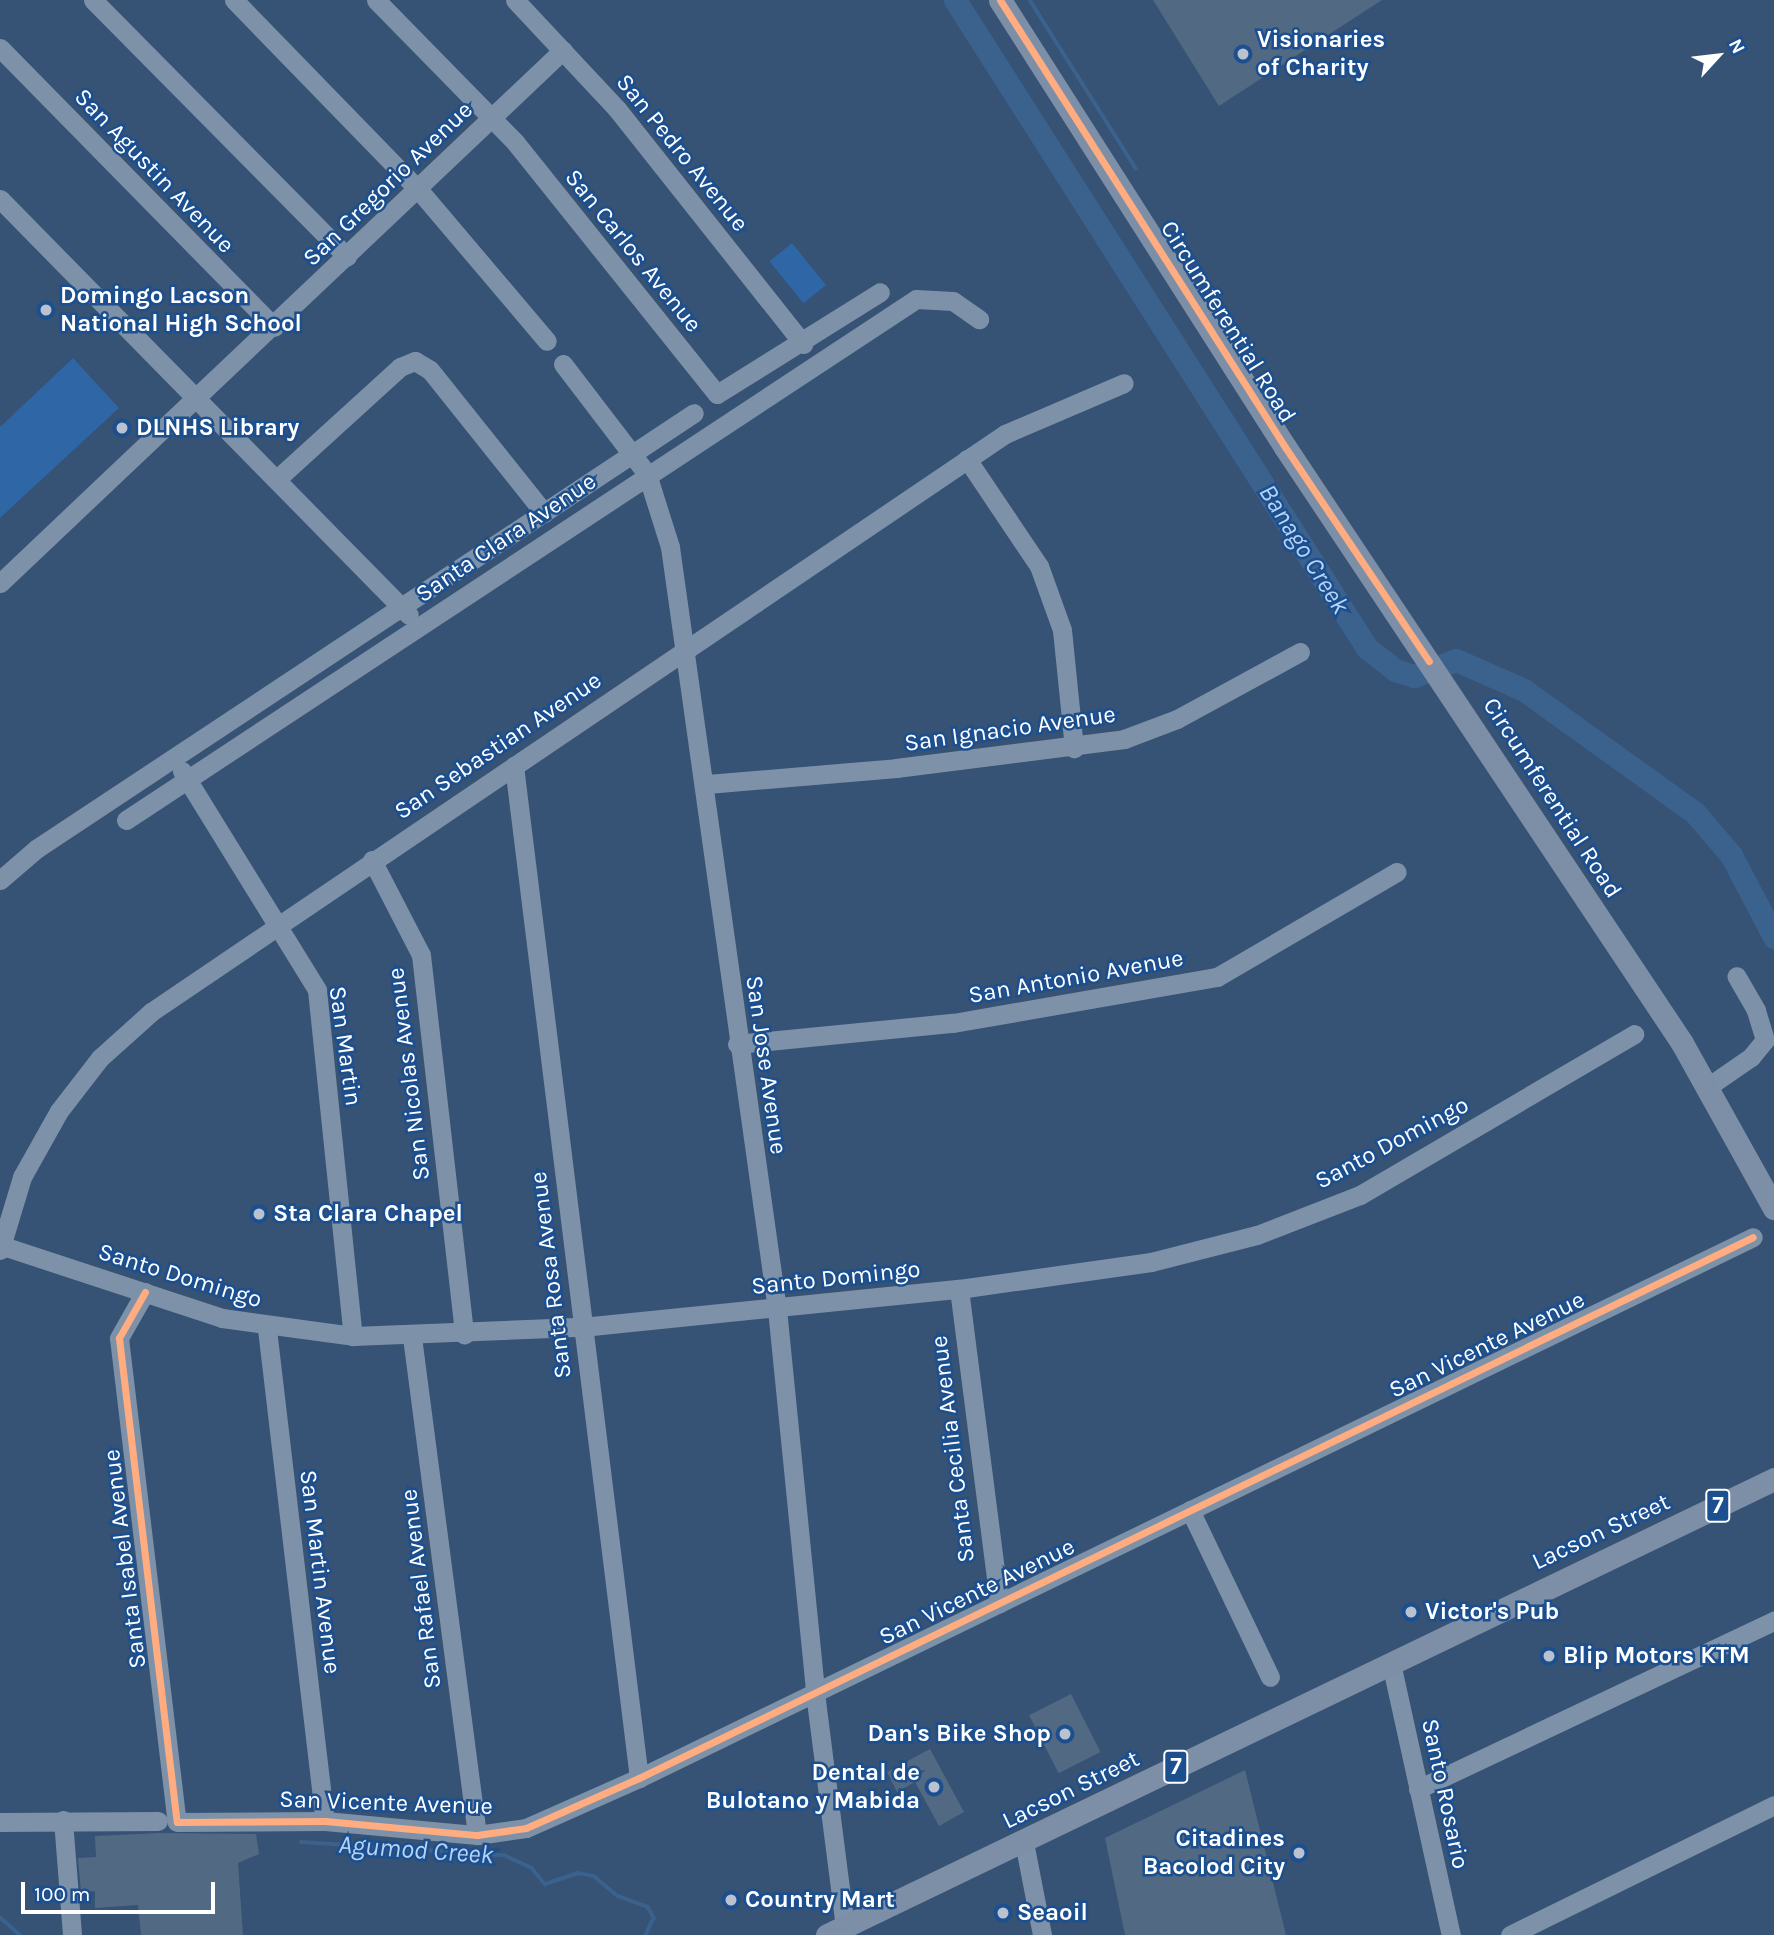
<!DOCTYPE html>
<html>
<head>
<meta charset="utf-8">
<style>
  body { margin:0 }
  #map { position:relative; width:1774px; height:1935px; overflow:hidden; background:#365274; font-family:Karla,sans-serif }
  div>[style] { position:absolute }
  .green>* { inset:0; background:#2f66a5; transform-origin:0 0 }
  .stream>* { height:3.5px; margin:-1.75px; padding:0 1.75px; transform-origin:1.75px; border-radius:1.75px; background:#3b618d }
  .river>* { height:23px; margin:-11.5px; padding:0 11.5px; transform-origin:11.5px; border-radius:11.5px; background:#3b618d }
  .building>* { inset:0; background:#526984; transform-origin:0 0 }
  .minor>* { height:19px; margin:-9.5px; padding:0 9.5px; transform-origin:9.5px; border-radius:9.5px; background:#7d92a8 }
  .major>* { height:23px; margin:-11.5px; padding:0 11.5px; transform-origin:11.5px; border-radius:11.5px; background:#7d8ea7 }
  .cycleway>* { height:7px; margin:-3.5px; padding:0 3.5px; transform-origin:3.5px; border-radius:3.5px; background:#ffac80 }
  .dots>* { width:19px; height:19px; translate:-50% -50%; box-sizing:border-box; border:4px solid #1b4f8f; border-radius:50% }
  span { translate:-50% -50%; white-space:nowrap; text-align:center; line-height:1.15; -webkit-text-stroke:5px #1b4f8f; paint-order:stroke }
  .shield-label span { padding:2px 5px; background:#1b4f8f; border:2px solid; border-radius:5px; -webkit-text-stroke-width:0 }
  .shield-label { font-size:23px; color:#fff; font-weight:700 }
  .poi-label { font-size:24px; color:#fff; font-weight:700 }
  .left { translate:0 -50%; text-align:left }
  .right { translate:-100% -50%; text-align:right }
  .street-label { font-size:24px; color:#fff }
  .water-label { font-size:26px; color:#b5d3f5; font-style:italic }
  .north { position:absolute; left:1683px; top:21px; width:70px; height:70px; -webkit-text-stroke:5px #1b4f8f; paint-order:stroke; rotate:63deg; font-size:19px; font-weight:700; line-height:28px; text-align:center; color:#fff }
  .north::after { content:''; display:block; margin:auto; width:24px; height:32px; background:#fff; clip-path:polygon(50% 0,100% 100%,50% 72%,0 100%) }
  .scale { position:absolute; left:21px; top:1882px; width:194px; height:32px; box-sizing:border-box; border:4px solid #fff; border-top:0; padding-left:9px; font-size:21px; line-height:24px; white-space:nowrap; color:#fff; -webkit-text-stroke:5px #1b4f8f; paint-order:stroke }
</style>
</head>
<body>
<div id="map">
  <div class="green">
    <i style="left:792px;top:243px;width:54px;height:29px;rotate:51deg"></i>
    <i style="clip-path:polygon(73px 358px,119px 408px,0 518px,0 427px)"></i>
  </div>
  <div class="stream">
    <i style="left:1030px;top:0;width:199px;rotate:57.8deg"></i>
    <i style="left:301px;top:1842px;width:203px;rotate:3.7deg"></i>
    <i style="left:504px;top:1855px;width:31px;rotate:25deg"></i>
    <i style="left:532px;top:1868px;width:21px;rotate:51deg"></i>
    <i style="left:545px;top:1884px;width:35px;rotate:-18deg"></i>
    <i style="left:578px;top:1873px;width:16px;rotate:11deg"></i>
    <i style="left:594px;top:1876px;width:31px;rotate:40deg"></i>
    <i style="left:618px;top:1896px;width:32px;rotate:20deg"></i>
    <i style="left:648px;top:1907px;width:13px;rotate:61deg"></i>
    <i style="left:654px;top:1918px;width:19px;rotate:115deg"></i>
    <i style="left:0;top:1917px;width:27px;rotate:42deg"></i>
  </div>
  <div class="river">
    <i style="left:955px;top:0;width:768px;rotate:57.55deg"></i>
    <i style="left:1367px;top:648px;width:36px;rotate:38deg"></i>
    <i style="left:1395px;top:670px;width:20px;rotate:18deg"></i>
    <i style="left:1414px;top:676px;width:45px;rotate:-20.9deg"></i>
    <i style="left:1456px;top:660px;width:74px;rotate:23.8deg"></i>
    <i style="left:1524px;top:690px;width:211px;rotate:35.7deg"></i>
    <i style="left:1695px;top:813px;width:55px;rotate:49.4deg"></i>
    <i style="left:1731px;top:855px;width:93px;rotate:62.3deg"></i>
  </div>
  <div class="building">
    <i style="clip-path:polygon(1153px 0,1382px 0,1219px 106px)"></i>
    <i style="left:1071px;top:1694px;width:65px;height:47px;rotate:63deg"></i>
    <i style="clip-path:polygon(930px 1749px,964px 1812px,939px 1826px,915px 1782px,897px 1792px,887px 1772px)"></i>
    <i style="clip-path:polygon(1245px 1770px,1286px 1935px,1125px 1935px,1105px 1838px)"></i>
    <i style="clip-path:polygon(160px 1833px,256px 1834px,259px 1854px,238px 1863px,243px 1935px,141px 1935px,138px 1905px,95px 1908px,95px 1891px,81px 1892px,78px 1858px,96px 1857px,95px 1836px)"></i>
  </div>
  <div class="minor">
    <i style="left:93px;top:0;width:361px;rotate:45.3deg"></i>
    <i style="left:234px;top:0;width:264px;rotate:45.8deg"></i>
    <i style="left:418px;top:189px;width:199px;rotate:49.7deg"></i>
    <i style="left:376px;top:0;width:199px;rotate:45.6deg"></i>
    <i style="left:515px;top:142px;width:323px;rotate:51.3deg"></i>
    <i style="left:717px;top:394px;width:192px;rotate:-32deg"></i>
    <i style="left:515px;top:0;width:149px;rotate:46.9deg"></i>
    <i style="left:617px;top:109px;width:300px;rotate:51.6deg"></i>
    <i style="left:0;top:48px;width:391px;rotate:45.5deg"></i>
    <i style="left:0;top:199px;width:583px;rotate:45.49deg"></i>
    <i style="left:563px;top:364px;width:138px;rotate:52.6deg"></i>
    <i style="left:647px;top:474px;width:77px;rotate:72.5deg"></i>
    <i style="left:670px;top:547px;width:769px;rotate:82.01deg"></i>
    <i style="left:777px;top:1309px;width:386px;rotate:84.3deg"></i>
    <i style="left:815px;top:1693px;width:236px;rotate:82.7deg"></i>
    <i style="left:967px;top:459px;width:129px;rotate:56.1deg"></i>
    <i style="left:1039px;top:566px;width:68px;rotate:70.2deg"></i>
    <i style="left:1062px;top:630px;width:119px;rotate:84.2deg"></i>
    <i style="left:277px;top:479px;width:166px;rotate:-42.3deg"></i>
    <i style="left:400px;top:367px;width:16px;rotate:-22deg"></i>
    <i style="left:415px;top:361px;width:17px;rotate:31deg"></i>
    <i style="left:430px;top:370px;width:183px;rotate:51.4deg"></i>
    <i style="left:0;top:583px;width:775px;rotate:-43.43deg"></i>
    <i style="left:514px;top:766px;width:1020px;rotate:82.96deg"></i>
    <i style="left:182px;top:771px;width:257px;rotate:58.3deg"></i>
    <i style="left:317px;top:990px;width:348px;rotate:84.1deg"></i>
    <i style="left:707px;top:784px;width:190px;rotate:-4.8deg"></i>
    <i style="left:896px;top:768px;width:230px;rotate:-7.2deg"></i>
    <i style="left:1124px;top:739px;width:57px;rotate:-20.7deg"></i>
    <i style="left:1177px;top:719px;width:140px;rotate:-28.6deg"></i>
    <i style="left:126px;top:820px;width:946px;rotate:-33.4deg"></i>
    <i style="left:916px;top:299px;width:37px;rotate:3deg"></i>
    <i style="left:953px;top:301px;width:32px;rotate:35deg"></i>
    <i style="left:372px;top:860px;width:107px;rotate:62.7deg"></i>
    <i style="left:421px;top:955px;width:382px;rotate:83.5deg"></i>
    <i style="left:0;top:880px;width:48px;rotate:-40.7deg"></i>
    <i style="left:36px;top:849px;width:789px;rotate:-33.53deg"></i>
    <i style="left:737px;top:1044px;width:217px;rotate:-5.6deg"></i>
    <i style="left:953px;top:1023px;width:268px;rotate:-9.9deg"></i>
    <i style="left:1217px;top:977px;width:208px;rotate:-30.3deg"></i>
    <i style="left:1709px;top:1086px;width:51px;rotate:-34.6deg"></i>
    <i style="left:1751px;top:1057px;width:22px;rotate:-51deg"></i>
    <i style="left:1765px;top:1040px;width:31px;rotate:-107deg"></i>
    <i style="left:1756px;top:1010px;width:39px;rotate:-120deg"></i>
    <i style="left:0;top:1245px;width:234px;rotate:18.2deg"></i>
    <i style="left:222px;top:1318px;width:132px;rotate:7.8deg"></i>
    <i style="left:353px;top:1336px;width:229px;rotate:-2.3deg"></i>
    <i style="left:582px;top:1327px;width:379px;rotate:-5.8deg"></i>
    <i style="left:959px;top:1289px;width:194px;rotate:-8deg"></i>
    <i style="left:1151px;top:1262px;width:109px;rotate:-14.3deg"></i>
    <i style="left:1257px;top:1235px;width:110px;rotate:-21.2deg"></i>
    <i style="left:1360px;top:1195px;width:318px;rotate:-30.4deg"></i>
    <i style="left:0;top:1250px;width:76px;rotate:-73.2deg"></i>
    <i style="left:22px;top:1177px;width:76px;rotate:-60.7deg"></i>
    <i style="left:59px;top:1111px;width:67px;rotate:-52.3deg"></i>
    <i style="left:100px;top:1058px;width:69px;rotate:-42deg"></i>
    <i style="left:151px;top:1012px;width:1031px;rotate:-34.09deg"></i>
    <i style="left:1005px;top:434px;width:129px;rotate:-23.2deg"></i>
    <i style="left:959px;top:1289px;width:317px;rotate:82.7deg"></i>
    <i style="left:145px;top:1292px;width:53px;rotate:119.5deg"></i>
    <i style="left:119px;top:1338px;width:487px;rotate:83.2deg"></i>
    <i style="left:177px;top:1822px;width:148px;rotate:-0.4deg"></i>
    <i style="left:325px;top:1821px;width:153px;rotate:5.3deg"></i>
    <i style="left:477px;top:1835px;width:49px;rotate:-8.1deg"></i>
    <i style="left:526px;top:1828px;width:124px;rotate:-23.9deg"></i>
    <i style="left:639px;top:1778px;width:1238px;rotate:-25.9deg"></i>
    <i style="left:267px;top:1329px;width:495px;rotate:83.3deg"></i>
    <i style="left:412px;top:1337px;width:502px;rotate:82.56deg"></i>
    <i style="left:1190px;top:1510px;width:185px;rotate:64.4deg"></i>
    <i style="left:1391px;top:1663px;width:279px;rotate:77.6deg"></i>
    <i style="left:1418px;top:1789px;width:394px;rotate:-25.3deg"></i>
    <i style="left:63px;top:1820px;width:115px;rotate:85.5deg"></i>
    <i style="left:0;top:1822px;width:158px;rotate:-0.4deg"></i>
    <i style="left:1024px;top:1842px;width:95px;rotate:79deg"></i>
    <i style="left:1510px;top:1935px;width:294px;rotate:-26.2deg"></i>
  </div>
  <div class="major">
    <i style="left:1000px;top:0;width:530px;rotate:57.48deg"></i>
    <i style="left:1285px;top:447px;width:716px;rotate:56.33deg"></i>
    <i style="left:1682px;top:1043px;width:189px;rotate:60.9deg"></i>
    <i style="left:827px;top:1935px;width:1051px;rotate:-25.71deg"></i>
  </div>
  <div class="cycleway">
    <i style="left:1000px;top:0;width:530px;rotate:57.48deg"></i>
    <i style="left:1285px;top:447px;width:258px;rotate:56.1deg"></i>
    <i style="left:145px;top:1292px;width:53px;rotate:119.5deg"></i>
    <i style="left:119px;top:1338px;width:487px;rotate:83.2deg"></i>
    <i style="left:177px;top:1822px;width:148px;rotate:-0.4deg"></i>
    <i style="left:325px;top:1821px;width:153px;rotate:5.3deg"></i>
    <i style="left:477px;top:1835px;width:49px;rotate:-8.1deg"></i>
    <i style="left:526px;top:1828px;width:124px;rotate:-23.9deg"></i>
    <i style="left:639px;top:1778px;width:1238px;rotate:-25.9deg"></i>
  </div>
  <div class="dots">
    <i style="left:1243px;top:54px;background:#b9c2ce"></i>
    <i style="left:46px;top:310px;background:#b9c2ce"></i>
    <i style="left:122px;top:428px;background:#b9c2ce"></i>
    <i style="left:259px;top:1214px;background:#b9c2ce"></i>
    <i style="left:1411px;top:1612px;background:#b9c2ce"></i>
    <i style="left:1549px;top:1656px;background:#b9c2ce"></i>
    <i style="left:1065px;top:1734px;background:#b9c2ce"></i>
    <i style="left:934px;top:1787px;background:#b9c2ce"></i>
    <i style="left:1299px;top:1853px;background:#b9c2ce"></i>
    <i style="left:731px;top:1900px;background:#b9c2ce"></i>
    <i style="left:1003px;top:1913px;background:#b9c2ce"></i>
  </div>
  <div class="shield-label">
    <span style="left:1718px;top:1506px">7</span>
    <span style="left:1176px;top:1767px">7</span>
  </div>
  <div class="poi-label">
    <span class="left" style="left:1257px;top:54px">Visionaries<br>of Charity</span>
    <span class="left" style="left:60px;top:310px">Domingo Lacson<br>National High School</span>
    <span class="left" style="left:136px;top:428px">DLNHS Library</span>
    <span class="left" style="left:273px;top:1214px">Sta Clara Chapel</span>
    <span class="left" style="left:1425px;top:1612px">Victor's Pub</span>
    <span class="left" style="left:1563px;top:1656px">Blip Motors KTM</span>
    <span class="right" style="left:1051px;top:1734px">Dan's Bike Shop</span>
    <span class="right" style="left:920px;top:1787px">Dental de<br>Bulotano y Mabida</span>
    <span class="right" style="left:1285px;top:1853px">Citadines<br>Bacolod City</span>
    <span class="left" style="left:745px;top:1900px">Country Mart</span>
    <span class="left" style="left:1017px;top:1913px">Seaoil</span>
  </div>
  <div class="street-label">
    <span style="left:682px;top:153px;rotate:51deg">San Pedro Avenue</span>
    <span style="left:154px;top:171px;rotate:46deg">San Agustin Avenue</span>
    <span style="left:388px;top:184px;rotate:-44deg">San Gregorio Avenue</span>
    <span style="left:633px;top:251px;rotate:51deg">San Carlos Avenue</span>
    <span style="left:1228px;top:322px;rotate:58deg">Circumferential Road</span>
    <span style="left:506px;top:538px;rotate:-34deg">Santa Clara Avenue</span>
    <span style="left:1010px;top:729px;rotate:-8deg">San Ignacio Avenue</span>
    <span style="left:498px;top:746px;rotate:-34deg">San Sebastian Avenue</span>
    <span style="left:1552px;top:798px;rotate:57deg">Circumferential Road</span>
    <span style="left:1076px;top:977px;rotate:-10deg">San Antonio Avenue</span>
    <span style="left:345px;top:1046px;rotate:82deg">San Martin</span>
    <span style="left:766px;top:1065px;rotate:82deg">San Jose Avenue</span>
    <span style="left:409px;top:1074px;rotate:-97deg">San Nicolas Avenue</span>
    <span style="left:1392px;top:1143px;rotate:-28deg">Santo Domingo</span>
    <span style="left:551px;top:1275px;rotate:-97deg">Santa Rosa Avenue</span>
    <span style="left:180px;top:1276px;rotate:17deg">Santo Domingo</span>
    <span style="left:836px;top:1278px;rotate:-6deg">Santo Domingo</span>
    <span style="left:1487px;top:1345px;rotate:-26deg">San Vicente Avenue</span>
    <span style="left:953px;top:1449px;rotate:-97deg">Santa Cecilia Avenue</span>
    <span style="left:1601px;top:1532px;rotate:-25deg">Lacson Street</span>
    <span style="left:125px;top:1559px;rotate:-97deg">Santa Isabel Avenue</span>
    <span style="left:320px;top:1572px;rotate:83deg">San Martin Avenue</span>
    <span style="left:421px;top:1589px;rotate:-97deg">San Rafael Avenue</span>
    <span style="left:977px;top:1592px;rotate:-26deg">San Vicente Avenue</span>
    <span style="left:1071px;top:1790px;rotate:-26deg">Lacson Street</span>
    <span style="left:1445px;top:1794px;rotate:78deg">Santo Rosario</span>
    <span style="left:386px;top:1803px;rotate:2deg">San Vicente Avenue</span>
  </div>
  <div class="water-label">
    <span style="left:1304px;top:549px;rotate:58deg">Banago Creek</span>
    <span style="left:416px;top:1850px;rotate:4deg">Agumod Creek</span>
  </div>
  <div class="north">N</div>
  <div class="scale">100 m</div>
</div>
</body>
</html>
